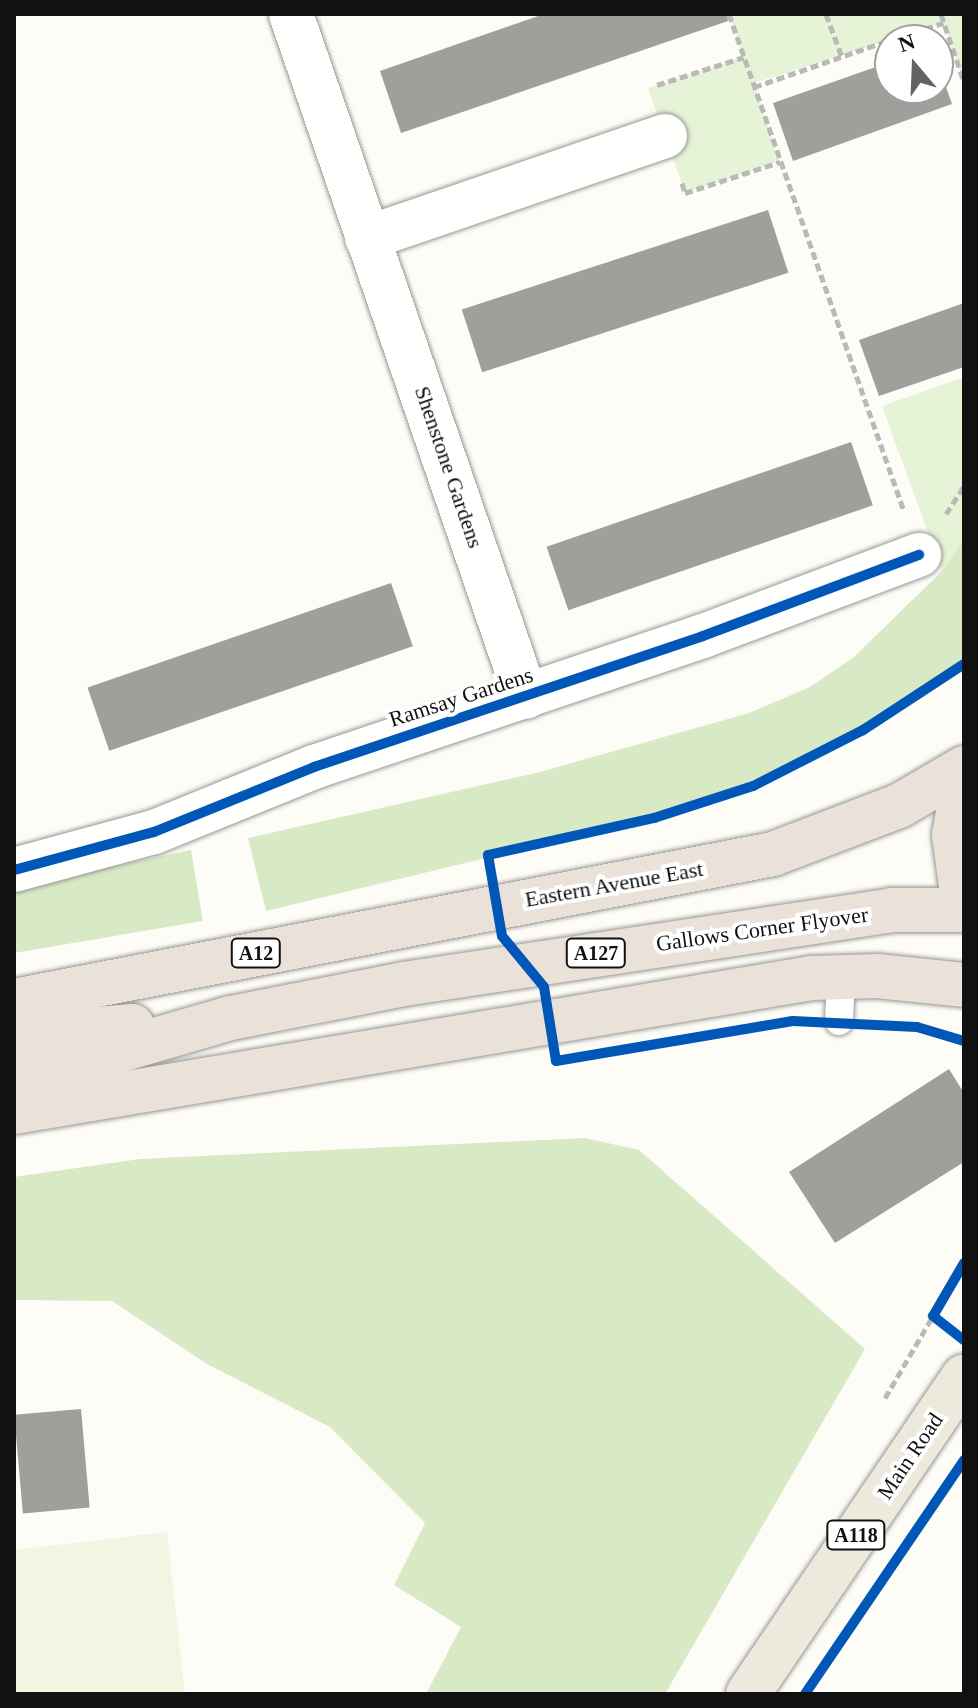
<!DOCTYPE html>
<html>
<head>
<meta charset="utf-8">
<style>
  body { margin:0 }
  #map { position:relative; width:978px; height:1708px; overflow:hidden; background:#fdfcf7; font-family:"Times New Roman",serif }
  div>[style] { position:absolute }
  .green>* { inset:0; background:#e7f3d7 }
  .forest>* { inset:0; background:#d8eac5 }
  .pitch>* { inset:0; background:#f0f6e1 }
  .building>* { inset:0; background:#a19f9c; transform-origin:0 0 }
  .path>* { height:5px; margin-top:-2.5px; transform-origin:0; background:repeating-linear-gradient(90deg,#b9b9b8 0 8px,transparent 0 12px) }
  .roads { filter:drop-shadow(0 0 2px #979795) drop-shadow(0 0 2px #979795) }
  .lane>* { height:28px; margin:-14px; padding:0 14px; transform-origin:14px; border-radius:14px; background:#fffffe }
  .street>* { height:44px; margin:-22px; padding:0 22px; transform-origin:22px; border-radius:22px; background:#fffffe }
  .primary>* { height:44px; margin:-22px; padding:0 22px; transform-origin:22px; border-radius:22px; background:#ede9dc }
  .highway>* { height:44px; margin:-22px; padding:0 22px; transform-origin:22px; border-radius:22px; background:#eae1d8 }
  .cycleway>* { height:10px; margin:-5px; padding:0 5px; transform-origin:5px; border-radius:5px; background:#0057b8 }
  span { translate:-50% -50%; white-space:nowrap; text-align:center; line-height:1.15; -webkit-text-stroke:8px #fff; paint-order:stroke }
  .shield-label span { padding:2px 6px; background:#fff; border:2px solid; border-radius:6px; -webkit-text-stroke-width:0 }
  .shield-label { font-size:20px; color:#111; font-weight:700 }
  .street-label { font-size:22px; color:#111 }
  .frame { position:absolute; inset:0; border:16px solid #111; pointer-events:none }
  .north { position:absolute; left:874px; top:24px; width:80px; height:80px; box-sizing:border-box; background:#fff; border:2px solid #a0a0a0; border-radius:50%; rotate:341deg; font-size:22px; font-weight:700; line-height:32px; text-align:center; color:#111 }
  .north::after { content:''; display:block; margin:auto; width:28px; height:36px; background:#646362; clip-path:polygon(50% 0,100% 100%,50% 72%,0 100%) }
</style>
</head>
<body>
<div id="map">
  <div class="green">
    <i style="clip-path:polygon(729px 14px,964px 14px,964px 82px,943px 23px,754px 83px,780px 162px,685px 193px,648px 88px,743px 57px)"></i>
    <i style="clip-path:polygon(964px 377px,964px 540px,942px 571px,882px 406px)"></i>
  </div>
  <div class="forest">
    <i style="clip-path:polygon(964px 540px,964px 664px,810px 761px,661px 816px,266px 911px,248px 838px,540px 772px,749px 713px,810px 687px,854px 657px,942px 571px)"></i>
    <i style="clip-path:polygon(191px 850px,203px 921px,14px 953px,14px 887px)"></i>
    <i style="clip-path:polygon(585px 1138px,639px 1150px,865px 1349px,665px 1694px,426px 1694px,461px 1627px,394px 1585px,425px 1523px,330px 1427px,207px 1364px,112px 1301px,14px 1300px,14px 1177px,140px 1159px)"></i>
  </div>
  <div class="pitch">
    <i style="clip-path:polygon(167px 1532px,185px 1694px,14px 1694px,14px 1550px)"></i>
  </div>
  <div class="building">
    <i style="clip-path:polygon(544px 14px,727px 14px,728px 21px,401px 133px,380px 71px)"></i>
    <i style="clip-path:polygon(890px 62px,890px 88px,938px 88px,938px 64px,952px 104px,793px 161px,773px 103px)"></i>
    <i style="left:768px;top:210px;width:66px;height:322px;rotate:72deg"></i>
    <i style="clip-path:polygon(964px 303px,964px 367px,879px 396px,859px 340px)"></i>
    <i style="left:851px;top:442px;width:67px;height:322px;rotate:71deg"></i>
    <i style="left:391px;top:583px;width:67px;height:321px;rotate:71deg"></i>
    <i style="clip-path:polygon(949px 1069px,964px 1093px,964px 1162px,835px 1243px,789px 1172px)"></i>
    <i style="left:81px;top:1409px;width:99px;height:67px;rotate:85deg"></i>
  </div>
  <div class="path">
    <i style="left:729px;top:14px;width:527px;rotate:70.6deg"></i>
    <i style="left:826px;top:14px;width:46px;rotate:69.6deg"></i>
    <i style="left:941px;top:14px;width:72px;rotate:71.3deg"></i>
    <i style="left:891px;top:40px;width:55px;rotate:-18.1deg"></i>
    <i style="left:657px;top:85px;width:91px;rotate:-17.8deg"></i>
    <i style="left:754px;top:87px;width:144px;rotate:-19.1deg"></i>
    <i style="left:682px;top:183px;width:10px;rotate:73deg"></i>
    <i style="left:685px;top:193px;width:100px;rotate:-18.1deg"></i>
    <i style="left:946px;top:514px;width:33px;rotate:-57deg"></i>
    <i style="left:885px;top:1398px;width:95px;rotate:-59.7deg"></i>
  </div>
  <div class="roads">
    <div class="lane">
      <i style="left:839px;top:1021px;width:45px;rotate:-87.5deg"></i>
    </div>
    <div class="street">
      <i style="left:291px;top:14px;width:722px;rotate:71.01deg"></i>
      <i style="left:367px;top:238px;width:315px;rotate:-18.9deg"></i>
      <i style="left:14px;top:870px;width:145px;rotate:-15.2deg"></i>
      <i style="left:154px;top:832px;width:173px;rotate:-22.1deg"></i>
      <i style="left:314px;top:767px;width:410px;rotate:-18.6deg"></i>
      <i style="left:703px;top:636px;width:231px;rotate:-20.6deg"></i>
    </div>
    <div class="primary">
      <i style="left:748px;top:1694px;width:384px;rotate:-55.8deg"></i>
    </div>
    <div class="highway">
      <i style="left:964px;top:779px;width:57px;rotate:100.1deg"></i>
      <i style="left:954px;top:835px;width:74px;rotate:82.2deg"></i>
      <i style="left:14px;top:1001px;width:773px;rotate:-10.96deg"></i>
      <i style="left:773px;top:854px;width:135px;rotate:-20.9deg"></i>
      <i style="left:899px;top:806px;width:75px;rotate:-30.3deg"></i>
      <i style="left:14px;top:1036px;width:119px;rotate:-4.8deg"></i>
      <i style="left:14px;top:1081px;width:226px;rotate:-16.2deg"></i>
      <i style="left:231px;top:1018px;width:176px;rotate:-11.1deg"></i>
      <i style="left:404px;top:984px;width:494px;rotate:-8.6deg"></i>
      <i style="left:892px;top:910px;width:72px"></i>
      <i style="left:14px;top:1112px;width:809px;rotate:-9.53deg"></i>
      <i style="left:812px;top:978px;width:65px;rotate:-1.8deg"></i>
      <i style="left:877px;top:976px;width:87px;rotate:5.9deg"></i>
    </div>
  </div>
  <div class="cycleway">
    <i style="left:964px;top:664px;width:121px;rotate:146.8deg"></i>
    <i style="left:863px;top:730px;width:123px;rotate:153deg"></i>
    <i style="left:753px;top:786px;width:104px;rotate:162.1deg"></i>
    <i style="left:654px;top:818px;width:170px;rotate:167.4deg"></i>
    <i style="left:488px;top:855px;width:82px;rotate:80.2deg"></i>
    <i style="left:502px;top:936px;width:66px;rotate:50.5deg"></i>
    <i style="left:544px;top:987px;width:75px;rotate:80.8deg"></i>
    <i style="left:556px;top:1061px;width:240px;rotate:-9.6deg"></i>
    <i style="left:793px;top:1021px;width:124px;rotate:2.8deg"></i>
    <i style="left:917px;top:1027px;width:49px;rotate:16.6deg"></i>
    <i style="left:14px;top:870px;width:145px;rotate:-15.2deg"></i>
    <i style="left:154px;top:832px;width:173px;rotate:-22.1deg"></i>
    <i style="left:314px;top:767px;width:410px;rotate:-18.6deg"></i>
    <i style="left:703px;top:636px;width:231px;rotate:-20.6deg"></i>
    <i style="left:964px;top:1263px;width:61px;rotate:120.3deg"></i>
    <i style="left:933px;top:1316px;width:39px;rotate:38deg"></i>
    <i style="left:805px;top:1694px;width:283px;rotate:-55.8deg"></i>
  </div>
  <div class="shield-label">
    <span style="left:256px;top:953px">A12</span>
    <span style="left:596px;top:953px">A127</span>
    <span style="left:856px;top:1535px">A118</span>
  </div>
  <div class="street-label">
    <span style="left:449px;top:467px;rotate:71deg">Shenstone Gardens</span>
    <span style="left:461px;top:697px;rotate:-18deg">Ramsay Gardens</span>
    <span style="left:614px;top:884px;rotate:-10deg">Eastern Avenue East</span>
    <span style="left:762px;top:929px;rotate:-8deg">Gallows Corner Flyover</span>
    <span style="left:910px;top:1456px;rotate:-56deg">Main Road</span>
  </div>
  <div class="frame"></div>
  <div class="north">N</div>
</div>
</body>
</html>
